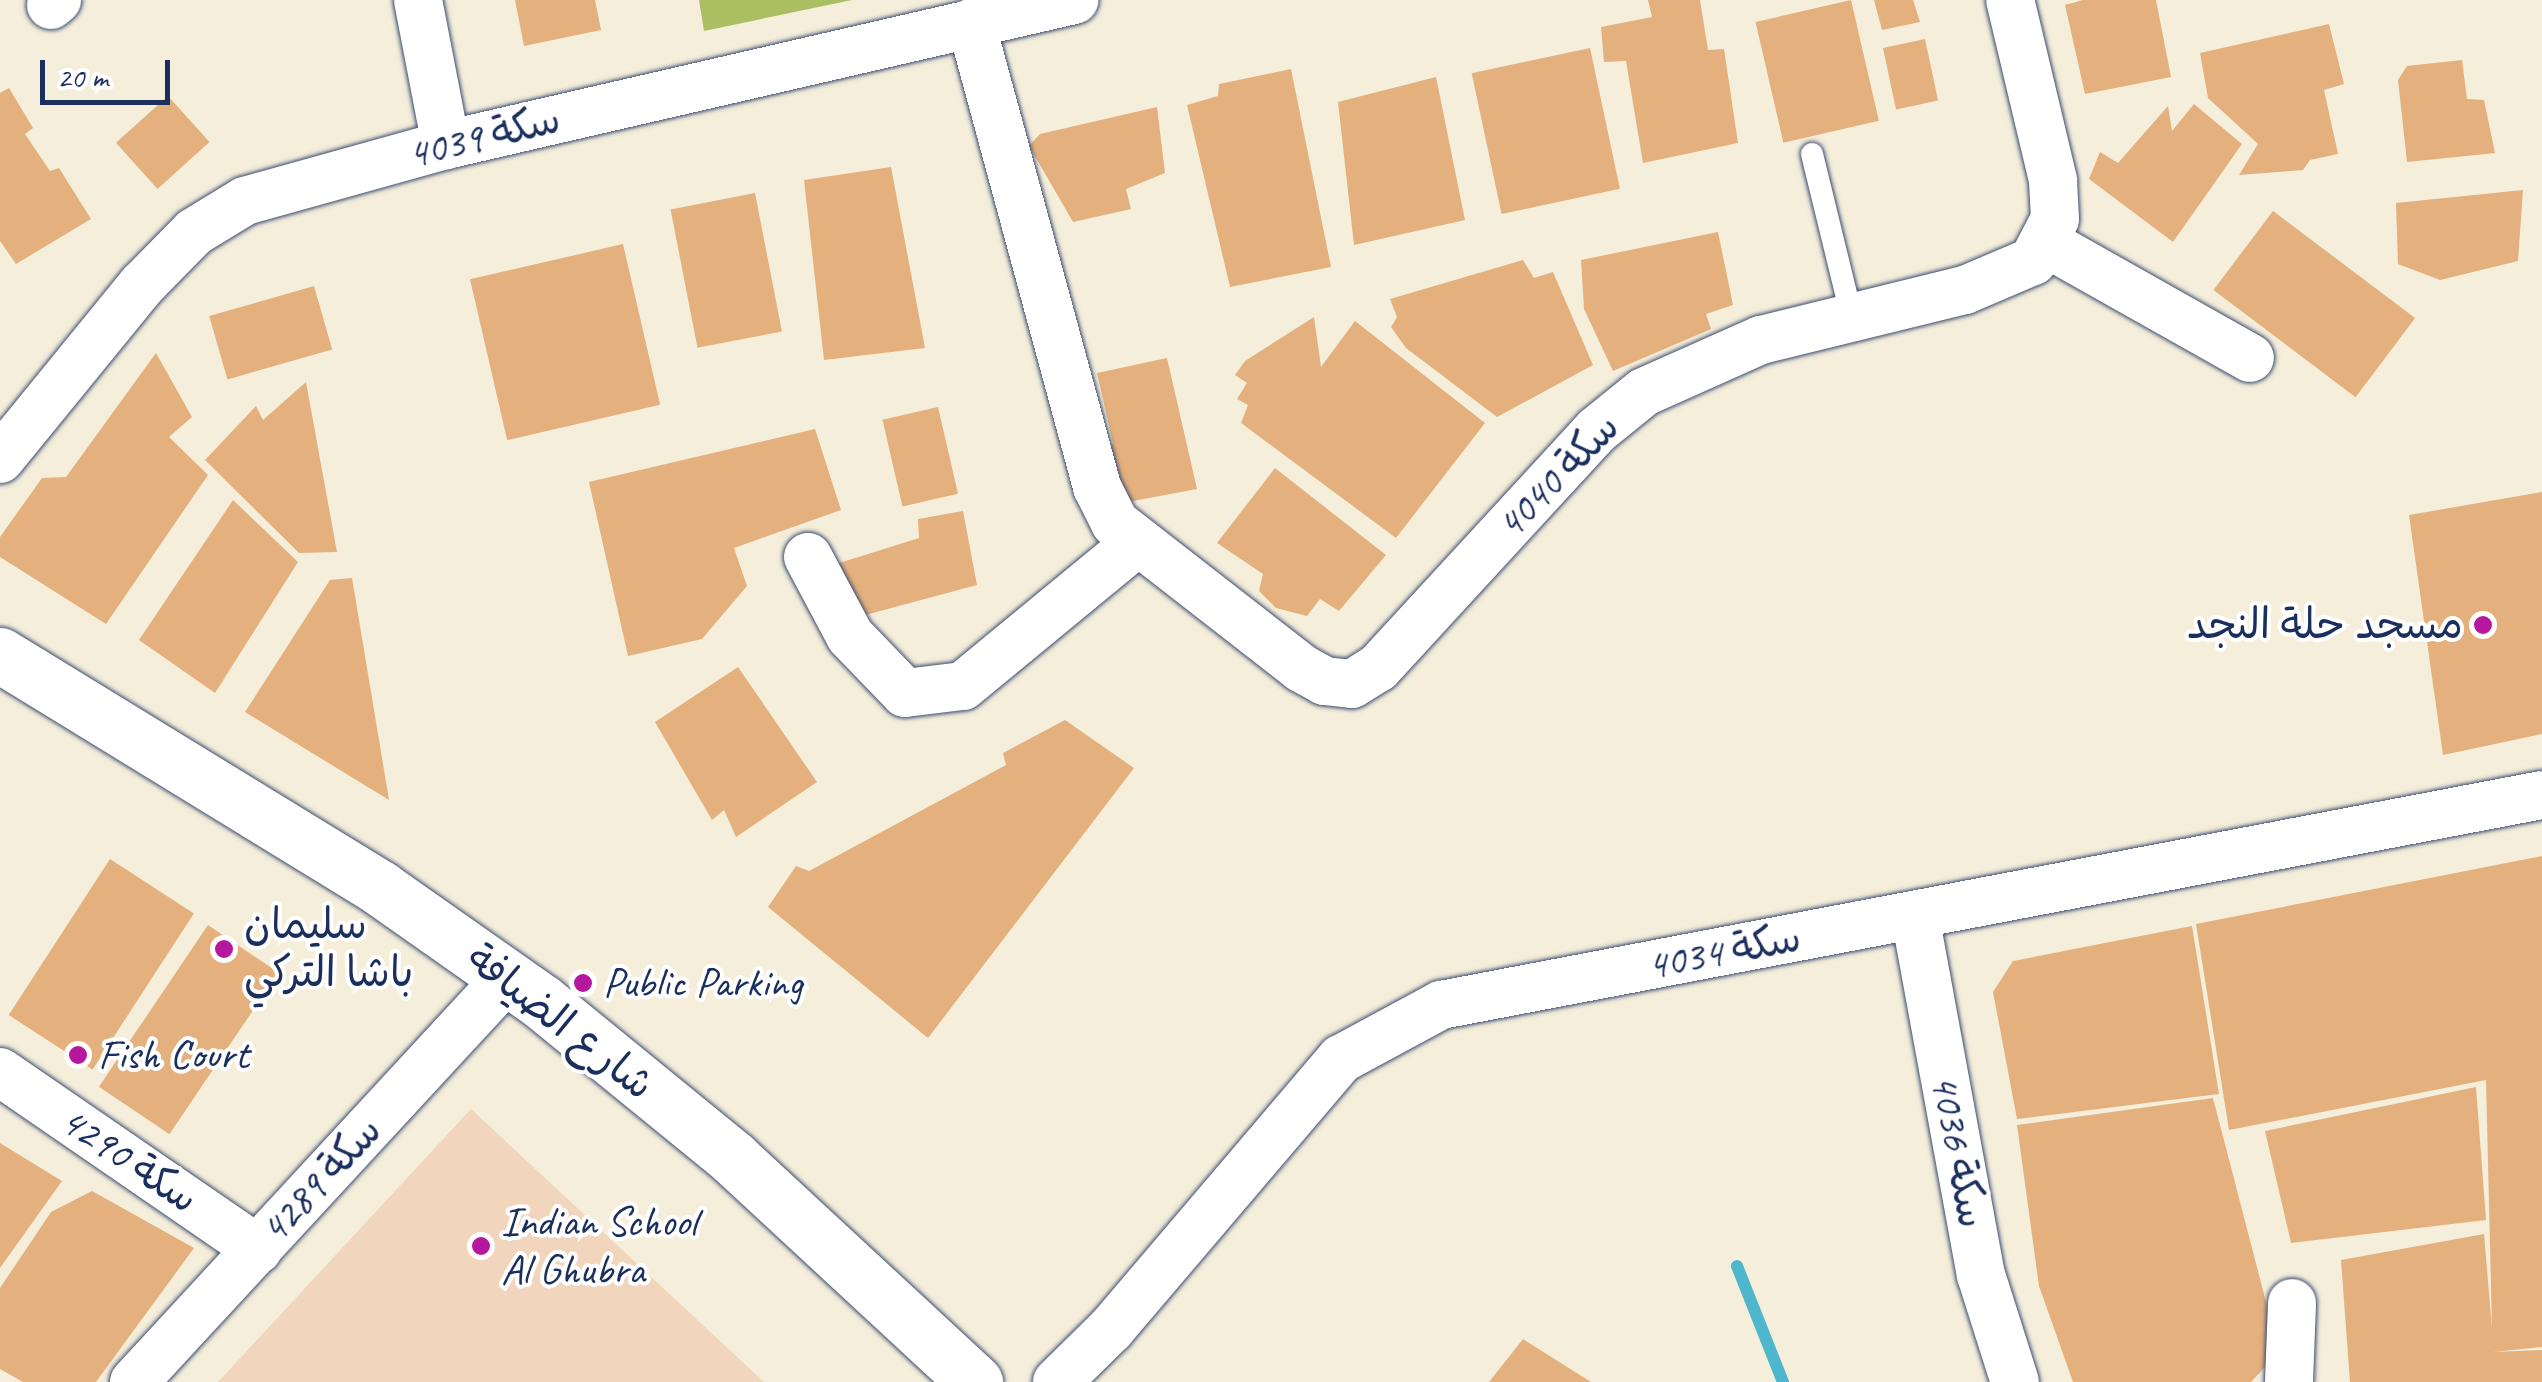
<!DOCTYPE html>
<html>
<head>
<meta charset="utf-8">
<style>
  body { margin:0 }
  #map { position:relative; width:2542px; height:1382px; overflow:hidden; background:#f4eedb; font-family:Caveat,"Playpen Sans Arabic",sans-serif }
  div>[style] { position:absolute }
  .built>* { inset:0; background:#f1d5bd }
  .green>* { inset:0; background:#acbe62 }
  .stream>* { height:12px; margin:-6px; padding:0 6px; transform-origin:6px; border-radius:6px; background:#4fb7cd }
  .building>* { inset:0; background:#e4b17e; transform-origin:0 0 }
  .roads { filter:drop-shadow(0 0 2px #3c4c71) drop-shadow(0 0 2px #3c4c71) }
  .lane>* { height:22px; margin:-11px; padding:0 11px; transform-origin:11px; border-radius:11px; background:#fff }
  .street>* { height:48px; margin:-24px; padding:0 24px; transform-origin:24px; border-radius:24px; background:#fff }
  .secondary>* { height:55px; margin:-27.5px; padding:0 27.5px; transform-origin:27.5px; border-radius:27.5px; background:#fff }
  .dots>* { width:28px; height:28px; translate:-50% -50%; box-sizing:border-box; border:5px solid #fff; border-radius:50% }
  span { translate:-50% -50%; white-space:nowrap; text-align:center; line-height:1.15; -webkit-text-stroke:8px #fff; paint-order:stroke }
  .street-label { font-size:42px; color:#1b2f5e }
  .poi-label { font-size:42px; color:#1b2f5e }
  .right { translate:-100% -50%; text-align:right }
  .left { translate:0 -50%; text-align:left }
  .scale { position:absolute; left:40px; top:60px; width:130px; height:45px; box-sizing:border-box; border:5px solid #1b2f5e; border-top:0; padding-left:12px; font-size:30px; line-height:35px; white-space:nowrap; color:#1b2f5e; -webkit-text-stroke:8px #fff; paint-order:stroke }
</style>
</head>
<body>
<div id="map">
  <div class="built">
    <i style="clip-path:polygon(471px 1109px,764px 1382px,218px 1382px)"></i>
  </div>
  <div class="green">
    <i style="clip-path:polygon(699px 0,852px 0,704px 31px)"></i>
  </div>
  <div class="stream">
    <i style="left:1737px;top:1266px;width:125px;rotate:68.4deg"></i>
  </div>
  <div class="building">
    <i style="clip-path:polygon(515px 0,595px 0,601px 30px,524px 46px)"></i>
    <i style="clip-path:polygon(1648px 0,1700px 0,1708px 50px,1724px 49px,1738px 143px,1643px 163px,1626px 61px,1604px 62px,1601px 27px,1652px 17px)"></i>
    <i style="left:1851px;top:0;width:124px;height:98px;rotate:77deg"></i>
    <i style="clip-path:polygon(1874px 0,1913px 0,1920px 22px,1882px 30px)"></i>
    <i style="clip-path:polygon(2083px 0,2156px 0,2171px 77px,2085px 94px,2065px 5px)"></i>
    <i style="clip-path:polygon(2329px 24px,2344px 84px,2324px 90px,2338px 154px,2310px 160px,2303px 170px,2239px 175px,2258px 144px,2208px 98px,2200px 53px)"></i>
    <i style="left:1925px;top:39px;width:63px;height:43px;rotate:78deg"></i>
    <i style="left:1590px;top:48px;width:144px;height:121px;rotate:78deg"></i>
    <i style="clip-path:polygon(2462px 60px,2467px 99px,2484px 100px,2495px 153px,2407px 162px,2398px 80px,2407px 66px)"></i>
    <i style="clip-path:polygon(1291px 69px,1331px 267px,1230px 287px,1187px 105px,1218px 96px,1219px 84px)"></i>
    <i style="clip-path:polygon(1436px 77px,1465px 220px,1354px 245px,1338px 102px)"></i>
    <i style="clip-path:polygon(9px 88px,33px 128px,25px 134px,50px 171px,59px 168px,91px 219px,16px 264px,0 241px,0 93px)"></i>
    <i style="left:168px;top:96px;width:62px;height:70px;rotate:48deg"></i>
    <i style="clip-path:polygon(2194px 104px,2242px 144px,2173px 242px,2089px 179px,2100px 152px,2118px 163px,2168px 106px,2172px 131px)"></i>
    <i style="clip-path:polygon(1157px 107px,1165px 173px,1126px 189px,1131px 209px,1073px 222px,1029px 146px,1040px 134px)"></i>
    <i style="clip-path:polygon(891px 167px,925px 348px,824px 360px,804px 180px)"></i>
    <i style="clip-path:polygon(2523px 190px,2518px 261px,2440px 280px,2398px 264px,2396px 203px)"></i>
    <i style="left:755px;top:193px;width:141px;height:86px;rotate:79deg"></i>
    <i style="left:2273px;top:211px;width:178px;height:99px;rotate:37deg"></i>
    <i style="clip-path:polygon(1718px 232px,1733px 305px,1706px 314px,1711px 329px,1613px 371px,1584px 309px,1581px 260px)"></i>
    <i style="left:623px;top:244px;width:165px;height:157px;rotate:77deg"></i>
    <i style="clip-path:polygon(1523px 260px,1534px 278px,1553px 272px,1593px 365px,1497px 417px,1406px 348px,1391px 327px,1397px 317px,1390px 299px)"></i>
    <i style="left:314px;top:286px;width:66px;height:109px;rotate:74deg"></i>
    <i style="clip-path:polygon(1314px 317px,1321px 367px,1355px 321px,1485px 423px,1396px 538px,1241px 423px,1248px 405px,1237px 399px,1247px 383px,1235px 375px,1245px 361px)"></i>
    <i style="clip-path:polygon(156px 353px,192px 417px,169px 437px,208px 475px,106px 624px,0 557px,0 537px,42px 478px,66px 477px)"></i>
    <i style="clip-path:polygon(1167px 358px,1197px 489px,1117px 504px,1101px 459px,1113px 443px,1097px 373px)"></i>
    <i style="clip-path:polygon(306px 382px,337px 552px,299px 553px,205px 460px,256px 406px,263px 420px)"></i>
    <i style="left:938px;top:407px;width:89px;height:57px;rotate:77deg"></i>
    <i style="clip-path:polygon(815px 429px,841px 510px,734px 548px,747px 586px,702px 639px,628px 656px,589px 482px)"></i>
    <i style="clip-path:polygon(1275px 468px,1386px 555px,1339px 611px,1320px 599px,1307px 616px,1276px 608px,1259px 591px,1263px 574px,1217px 543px)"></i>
    <i style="clip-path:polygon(2542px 492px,2542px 734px,2443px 755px,2409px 515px)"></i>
    <i style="clip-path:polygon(233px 500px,298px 562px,215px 693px,139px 640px)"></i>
    <i style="clip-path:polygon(963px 511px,977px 585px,854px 618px,836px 564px,919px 538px,918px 519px)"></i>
    <i style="clip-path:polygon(352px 578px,389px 800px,245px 712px,330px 580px)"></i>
    <i style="clip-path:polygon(738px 667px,817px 782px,736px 837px,724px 810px,712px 820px,655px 722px)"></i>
    <i style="clip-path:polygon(1065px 720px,1134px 768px,928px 1038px,768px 907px,796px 866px,809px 871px,1006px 765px,1003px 753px)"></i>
    <i style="clip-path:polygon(2542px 856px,2542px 1347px,2493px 1352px,2542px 1350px,2542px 1382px,2350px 1382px,2341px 1260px,2484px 1234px,2492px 1328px,2486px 1080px,2229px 1130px,2196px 924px)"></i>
    <i style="left:110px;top:859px;width:100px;height:186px;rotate:33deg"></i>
    <i style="left:208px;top:925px;width:85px;height:195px;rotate:34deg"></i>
    <i style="clip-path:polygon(2192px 926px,2219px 1094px,2017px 1119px,1993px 992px,2013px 961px)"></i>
    <i style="clip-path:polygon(2476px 1087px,2486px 1220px,2291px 1243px,2265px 1131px)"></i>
    <i style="clip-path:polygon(2213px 1098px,2279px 1352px,2251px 1382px,2073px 1382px,2039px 1286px,2017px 1125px)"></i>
    <i style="clip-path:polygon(0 1143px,62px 1181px,0 1268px)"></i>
    <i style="clip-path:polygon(92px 1191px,194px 1248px,96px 1382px,23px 1382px,0 1369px,0 1288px,51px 1212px)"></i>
    <i style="clip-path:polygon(1523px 1339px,1591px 1382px,1489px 1382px)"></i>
  </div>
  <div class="roads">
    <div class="lane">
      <i style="left:1812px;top:154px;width:169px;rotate:76.3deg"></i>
    </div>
    <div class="street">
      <i style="left:418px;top:0;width:148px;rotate:79.1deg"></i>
      <i style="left:51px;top:5px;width:8px;rotate:-40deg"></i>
      <i style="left:971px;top:23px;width:481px;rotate:74.8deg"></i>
      <i style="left:1097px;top:487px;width:40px;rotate:63.4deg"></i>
      <i style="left:1115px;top:523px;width:236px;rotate:37.9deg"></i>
      <i style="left:1301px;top:668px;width:26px;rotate:29deg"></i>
      <i style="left:1324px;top:681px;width:28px;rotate:6deg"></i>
      <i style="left:1352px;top:684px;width:31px;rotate:-32deg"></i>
      <i style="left:1378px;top:668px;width:323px;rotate:-47.4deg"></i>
      <i style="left:1597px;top:430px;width:60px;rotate:-39deg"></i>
      <i style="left:1644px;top:392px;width:128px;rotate:-24deg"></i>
      <i style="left:1761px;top:340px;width:210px;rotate:-13.8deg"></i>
      <i style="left:1965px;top:290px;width:74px;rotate:-23.1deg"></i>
      <i style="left:2033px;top:261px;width:47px;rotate:-62.4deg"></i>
      <i style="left:2055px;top:219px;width:39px;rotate:-93deg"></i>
      <i style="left:2053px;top:180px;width:185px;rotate:-103.4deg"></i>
      <i style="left:2046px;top:243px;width:234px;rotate:29.4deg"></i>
      <i style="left:0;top:459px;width:225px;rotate:-50.8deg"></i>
      <i style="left:142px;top:285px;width:74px;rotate:-45.5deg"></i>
      <i style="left:194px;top:232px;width:60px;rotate:-31.3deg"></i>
      <i style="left:245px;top:201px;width:209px;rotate:-15.6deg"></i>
      <i style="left:446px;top:145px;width:645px;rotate:-13deg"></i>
      <i style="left:808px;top:557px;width:89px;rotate:62deg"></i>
      <i style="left:850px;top:636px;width:79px;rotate:46deg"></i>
      <i style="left:905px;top:693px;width:58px;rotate:-6.9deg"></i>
      <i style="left:963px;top:686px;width:223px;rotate:-39.5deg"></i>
      <i style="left:1915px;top:916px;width:365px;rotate:79.6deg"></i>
      <i style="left:1981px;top:1275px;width:112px;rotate:72.4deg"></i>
      <i style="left:0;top:1072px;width:313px;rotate:34.5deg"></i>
      <i style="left:134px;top:1382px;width:550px;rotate:-47.28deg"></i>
      <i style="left:1057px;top:1382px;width:76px;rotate:-44.5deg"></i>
      <i style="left:1111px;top:1329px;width:355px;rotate:-49.6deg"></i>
      <i style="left:1341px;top:1059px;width:114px;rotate:-28.4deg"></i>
      <i style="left:1441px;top:1005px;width:1121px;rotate:-10.8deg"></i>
      <i style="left:2289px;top:1382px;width:79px;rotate:-87.8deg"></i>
    </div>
    <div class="secondary">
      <i style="left:0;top:655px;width:446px;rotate:31.5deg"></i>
      <i style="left:380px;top:888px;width:198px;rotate:35.1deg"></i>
      <i style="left:542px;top:1002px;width:247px;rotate:39.2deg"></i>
      <i style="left:733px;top:1158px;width:330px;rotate:42.8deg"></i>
    </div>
  </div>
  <div class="dots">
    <i style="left:2483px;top:625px;background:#b5179e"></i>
    <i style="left:224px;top:949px;background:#b5179e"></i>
    <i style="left:583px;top:983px;background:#b5179e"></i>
    <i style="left:78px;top:1055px;background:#b5179e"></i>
    <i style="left:481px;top:1246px;background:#b5179e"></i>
  </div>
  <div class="street-label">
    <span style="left:484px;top:137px;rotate:-14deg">سكة 4039</span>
    <span style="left:1558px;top:476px;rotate:-46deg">سكة 4040</span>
    <span style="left:1724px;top:952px;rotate:-11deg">سكة 4034</span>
    <span style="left:560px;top:1022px;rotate:38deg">شارع الضيافة</span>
    <span style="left:1958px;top:1151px;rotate:79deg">سكة 4036</span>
    <span style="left:129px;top:1160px;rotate:34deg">سكة 4290</span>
    <span style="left:321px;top:1180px;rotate:-47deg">سكة 4289</span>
  </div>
  <div class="poi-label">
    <span class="right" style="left:2463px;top:625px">مسجد حلة النجد</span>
    <span class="left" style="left:244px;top:949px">سليمان<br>باشا التركي</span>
    <span class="left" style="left:603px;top:983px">Public Parking</span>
    <span class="left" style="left:98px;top:1055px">Fish Court</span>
    <span class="left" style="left:501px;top:1246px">Indian School<br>Al Ghubra</span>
  </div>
  <div class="scale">20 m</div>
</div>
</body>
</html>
